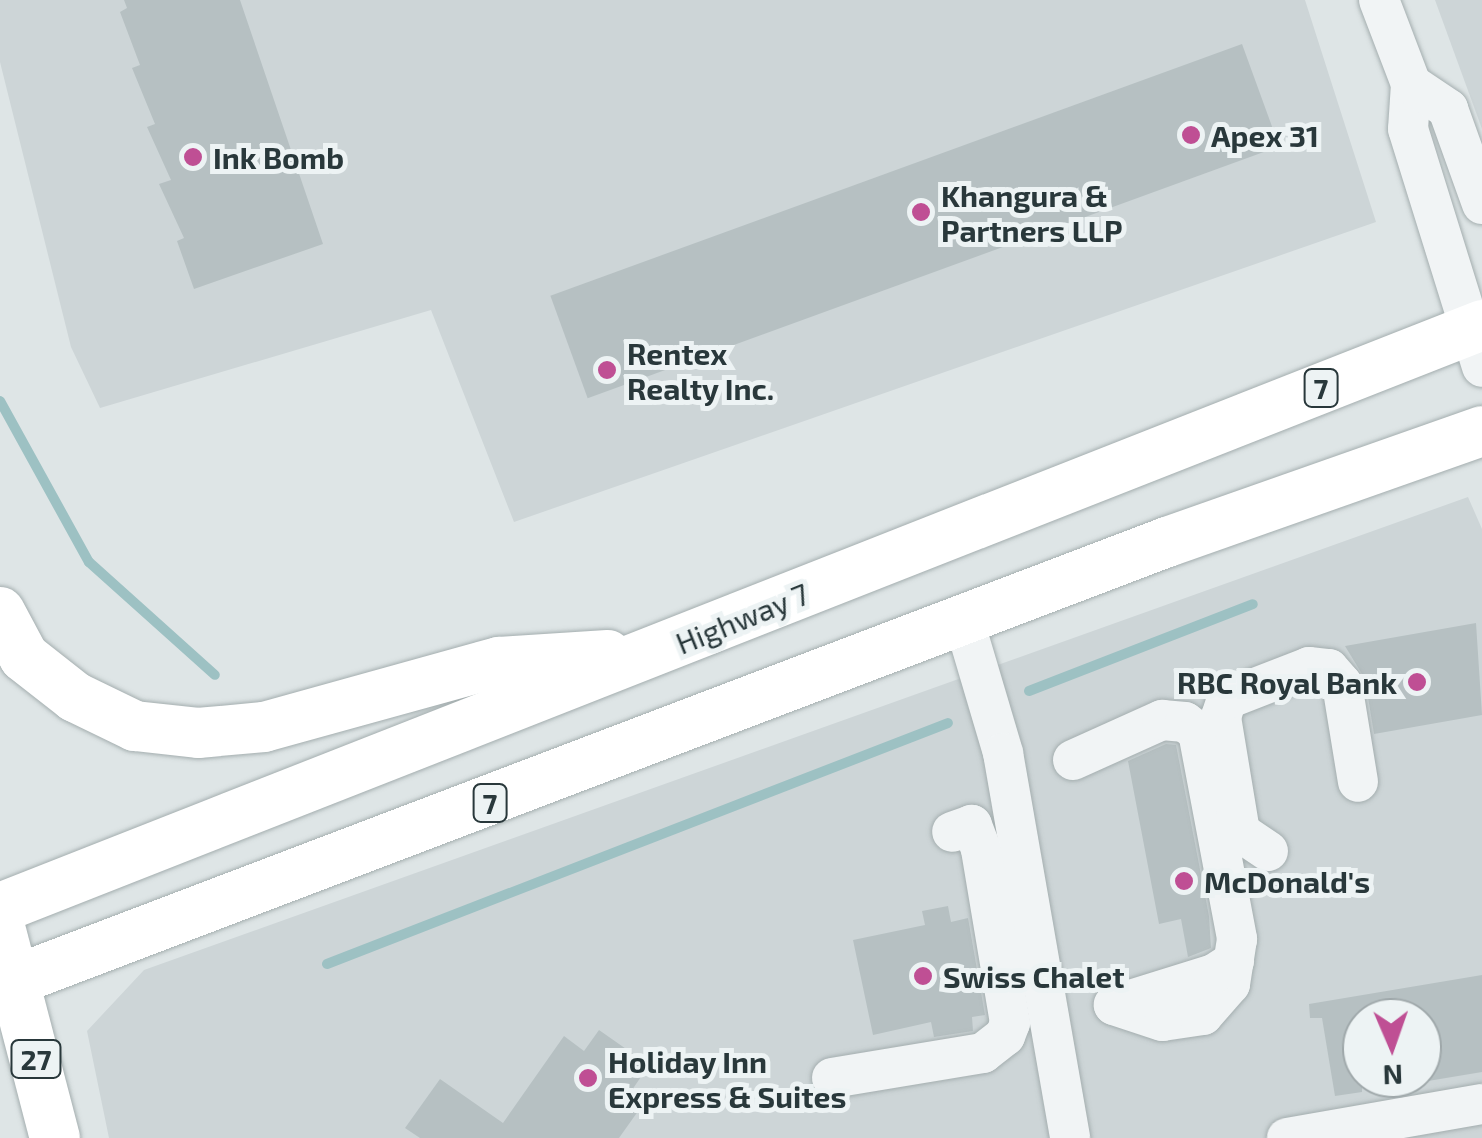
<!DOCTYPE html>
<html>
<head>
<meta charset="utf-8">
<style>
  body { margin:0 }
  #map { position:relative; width:1482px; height:1138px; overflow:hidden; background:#dee5e6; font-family:"Exo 2",sans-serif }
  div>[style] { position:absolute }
  .built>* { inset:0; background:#cdd5d7 }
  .stream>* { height:10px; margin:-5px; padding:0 5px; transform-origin:5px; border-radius:5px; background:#9dc1c3 }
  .building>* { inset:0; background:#b6c0c2; transform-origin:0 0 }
  .roads { filter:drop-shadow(0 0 2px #a4aeaf) drop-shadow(0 0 2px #a4aeaf) }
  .minor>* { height:40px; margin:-20px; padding:0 20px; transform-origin:20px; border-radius:20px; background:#f1f4f5 }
  .major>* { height:50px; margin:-25px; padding:0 25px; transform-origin:25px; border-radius:25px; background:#fff }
  .dots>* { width:28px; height:28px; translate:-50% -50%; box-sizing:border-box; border:5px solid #edf3f4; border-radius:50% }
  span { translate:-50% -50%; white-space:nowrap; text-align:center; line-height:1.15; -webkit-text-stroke:10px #edf3f4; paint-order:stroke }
  .shield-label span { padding:2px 8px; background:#edf3f4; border:2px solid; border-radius:8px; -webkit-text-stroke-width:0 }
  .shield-label { font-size:28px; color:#29383b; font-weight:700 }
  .poi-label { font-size:30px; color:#29383b; font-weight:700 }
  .left { translate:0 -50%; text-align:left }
  .right { translate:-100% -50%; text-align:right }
  .street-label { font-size:30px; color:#29383b }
  .north { position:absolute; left:1342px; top:998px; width:100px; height:100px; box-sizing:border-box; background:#edf3f4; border:2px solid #9fa8aa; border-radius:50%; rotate:178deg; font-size:28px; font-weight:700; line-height:40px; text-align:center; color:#29383b }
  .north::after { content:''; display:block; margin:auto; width:35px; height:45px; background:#bf4f94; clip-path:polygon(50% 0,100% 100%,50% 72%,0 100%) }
</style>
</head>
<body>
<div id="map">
  <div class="built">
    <i style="clip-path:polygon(0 0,1305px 0,1376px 222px,514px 522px,431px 310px,100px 408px,71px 347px,0 62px)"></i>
    <i style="clip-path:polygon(1435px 0,1482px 0,1482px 129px)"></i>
    <i style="clip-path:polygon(evenodd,1468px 497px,1482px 529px,1482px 1138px,109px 1138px,87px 1031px,144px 970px,1468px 497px,1362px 1018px,1422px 1018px,1422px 1078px,1362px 1078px,1362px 1018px)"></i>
  </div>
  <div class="stream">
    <i style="left:0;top:401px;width:184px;rotate:61.1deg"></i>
    <i style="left:89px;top:562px;width:169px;rotate:41.9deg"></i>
    <i style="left:1029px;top:691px;width:240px;rotate:-21.2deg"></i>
    <i style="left:327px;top:964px;width:666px;rotate:-21.21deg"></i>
  </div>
  <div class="building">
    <i style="clip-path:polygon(124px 0,240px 0,323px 244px,194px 289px,177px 241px,184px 238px,159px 184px,171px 180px,147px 127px,155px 124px,132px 68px,140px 65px,120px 12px,127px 8px)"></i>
    <i style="left:1242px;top:44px;width:109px;height:736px;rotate:70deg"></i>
    <i style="clip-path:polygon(1476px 623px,1482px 715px,1374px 734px,1365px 679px,1345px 646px)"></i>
    <i style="clip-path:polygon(1166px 744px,1176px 745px,1209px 916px,1211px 948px,1188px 957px,1181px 919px,1159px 924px,1128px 761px)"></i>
    <i style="clip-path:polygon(948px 906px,951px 922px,968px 918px,985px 1015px,972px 1017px,973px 1031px,934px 1037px,931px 1022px,873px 1035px,853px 940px,925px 925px,922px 911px)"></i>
    <i style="clip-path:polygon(1482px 975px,1482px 1072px,1422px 1082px,1422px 1018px,1362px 1018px,1362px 1092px,1335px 1096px,1322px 1018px,1310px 1018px,1309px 1004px)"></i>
    <i style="clip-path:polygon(599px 1030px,649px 1065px,632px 1090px,646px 1100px,619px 1138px,420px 1138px,405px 1128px,440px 1079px,503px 1123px,564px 1036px,584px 1051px)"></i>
  </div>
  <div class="roads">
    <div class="minor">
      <i style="left:1379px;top:0;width:90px;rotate:69.1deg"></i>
      <i style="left:1411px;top:84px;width:45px;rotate:93.8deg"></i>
      <i style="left:1408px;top:129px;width:249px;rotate:72.7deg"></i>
      <i style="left:1411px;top:84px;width:45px;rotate:34deg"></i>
      <i style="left:1448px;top:109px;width:101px;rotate:70.3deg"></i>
      <i style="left:964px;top:621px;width:138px;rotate:73.5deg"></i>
      <i style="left:1003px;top:753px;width:391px;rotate:80.1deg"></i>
      <i style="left:1073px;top:760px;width:98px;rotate:-24.2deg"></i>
      <i style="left:1162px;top:720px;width:23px;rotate:5deg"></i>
      <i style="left:1185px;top:722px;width:16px;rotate:38deg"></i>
      <i style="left:1198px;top:732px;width:211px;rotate:79.3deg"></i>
      <i style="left:1237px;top:939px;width:46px;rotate:98.8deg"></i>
      <i style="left:1230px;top:984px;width:41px;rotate:131.1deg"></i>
      <i style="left:1203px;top:1015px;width:41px;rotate:171.7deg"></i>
      <i style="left:1162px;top:1021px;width:51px;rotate:-161.6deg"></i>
      <i style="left:1268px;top:851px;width:34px;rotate:-146deg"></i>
      <i style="left:1240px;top:832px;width:117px;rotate:-99.4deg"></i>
      <i style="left:1221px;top:717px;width:19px;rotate:-72deg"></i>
      <i style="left:1227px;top:699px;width:88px;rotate:-21.3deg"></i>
      <i style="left:1309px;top:667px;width:20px;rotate:6deg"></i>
      <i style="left:1329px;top:669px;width:20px;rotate:49deg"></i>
      <i style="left:1342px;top:684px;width:99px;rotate:80.7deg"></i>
      <i style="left:1114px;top:1005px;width:105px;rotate:-17.2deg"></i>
      <i style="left:1214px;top:974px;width:24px;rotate:-33deg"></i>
      <i style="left:832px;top:1078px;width:153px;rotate:-9.4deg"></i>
      <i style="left:983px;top:1053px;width:28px;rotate:-38deg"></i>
      <i style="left:1005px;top:1036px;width:14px;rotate:-69deg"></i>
      <i style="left:1010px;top:1023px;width:176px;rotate:-99.5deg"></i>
      <i style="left:981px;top:849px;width:26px;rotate:-111deg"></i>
      <i style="left:972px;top:825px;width:21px;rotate:161deg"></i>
      <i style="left:1287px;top:1138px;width:198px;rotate:-9.9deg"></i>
    </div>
    <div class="major">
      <i style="left:0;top:612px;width:51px;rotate:61.9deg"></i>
      <i style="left:24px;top:657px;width:65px;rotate:38.1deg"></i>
      <i style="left:75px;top:697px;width:67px;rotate:25.8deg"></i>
      <i style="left:135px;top:726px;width:63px;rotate:6.3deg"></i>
      <i style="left:198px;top:733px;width:66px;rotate:-5.2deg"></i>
      <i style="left:264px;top:727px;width:244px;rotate:-15.5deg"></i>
      <i style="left:499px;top:662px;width:109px;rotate:-3.7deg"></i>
      <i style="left:0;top:908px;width:1593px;rotate:-21.47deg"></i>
      <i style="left:0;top:927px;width:218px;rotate:75.4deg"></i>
      <i style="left:0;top:986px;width:1249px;rotate:-20.83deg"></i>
      <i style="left:1167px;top:542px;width:334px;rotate:-19.4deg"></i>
    </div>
  </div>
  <div class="dots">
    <i style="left:1191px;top:135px;background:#bf4f94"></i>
    <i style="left:193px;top:157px;background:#bf4f94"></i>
    <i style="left:921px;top:212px;background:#bf4f94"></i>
    <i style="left:607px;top:370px;background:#bf4f94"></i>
    <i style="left:1417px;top:682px;background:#bf4f94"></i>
    <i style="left:1184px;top:881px;background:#bf4f94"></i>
    <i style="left:923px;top:976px;background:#bf4f94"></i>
    <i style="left:588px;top:1078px;background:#bf4f94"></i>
  </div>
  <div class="shield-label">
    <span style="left:1321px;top:388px">7</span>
    <span style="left:490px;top:803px">7</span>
    <span style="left:36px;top:1059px">27</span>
  </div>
  <div class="poi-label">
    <span class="left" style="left:1211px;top:135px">Apex 31</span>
    <span class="left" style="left:213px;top:157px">Ink Bomb</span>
    <span class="left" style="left:941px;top:212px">Khangura &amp;<br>Partners LLP</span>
    <span class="left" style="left:627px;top:370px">Rentex<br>Realty Inc.</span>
    <span class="right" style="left:1397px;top:682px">RBC Royal Bank</span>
    <span class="left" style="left:1204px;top:881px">McDonald's</span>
    <span class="left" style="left:943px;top:976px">Swiss Chalet</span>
    <span class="left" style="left:608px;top:1078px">Holiday Inn<br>Express &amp; Suites</span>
  </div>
  <div class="street-label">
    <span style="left:742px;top:618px;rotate:-22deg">Highway 7</span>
  </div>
  <div class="north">N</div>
</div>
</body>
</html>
